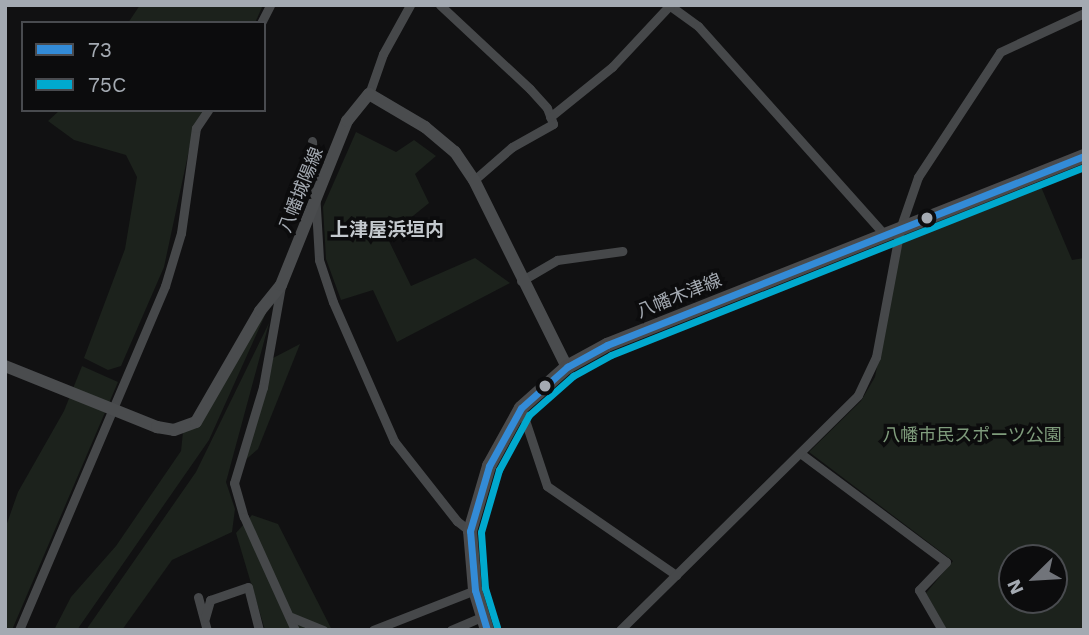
<!DOCTYPE html>
<html>
<head>
<meta charset="utf-8">
<style>
  body { margin:0 }
  #map { position:relative; width:1089px; height:635px; overflow:hidden; background:#111112; font-family:"Work Sans","Noto Sans JP",sans-serif }
  div>[style] { position:absolute }
  .green>* { inset:0; background:#1c221c }
  .minor>* { height:9px; margin:-4.5px; padding:0 4.5px; transform-origin:4.5px; border-radius:4.5px; background:#46484a }
  .secondary>* { height:12px; margin:-6px; padding:0 6px; transform-origin:6px; border-radius:6px; background:#4a4c4e }
  .primary>* { height:14px; margin:-7px; padding:0 7px; transform-origin:7px; border-radius:7px; background:#494a4c }
  .bus-1>* { height:7px; margin:-3.5px; padding:0 3.5px; transform-origin:3.5px; border-radius:3.5px; background:#338bd7 }
  .bus-2>* { height:7px; margin:-3.5px; padding:0 3.5px; transform-origin:3.5px; border-radius:3.5px; background:#00a9ce }
  .dots>* { width:19px; height:19px; translate:-50% -50%; box-sizing:border-box; border:4px solid #0c0c0d; border-radius:50% }
  span { translate:-50% -50%; white-space:nowrap; text-align:center; line-height:1.15; -webkit-text-stroke:7px #0c0c0d; paint-order:stroke }
  .street-label { font-size:18px; color:#a4aab2 }
  .park-label { font-size:18px; color:#7f9c7c }
  .neighbourhood-label { font-size:19px; color:#c4c9ce; font-weight:700 }
  .frame { position:absolute; inset:0; border:7px solid #a4aab2; pointer-events:none }
  .legend { position:absolute; left:21px; top:21px; width:245px; height:91px; box-sizing:border-box; background:#0c0c0d; border:2px solid #494b4f; margin:0; padding:9px 12px; list-style:none; font-size:21px; color:#a4aab2 }
  .legend li { display:flex; align-items:center; gap:14px; height:35px }
  .legend b { width:35px; border:2px solid #494b4f }
  .north { position:absolute; left:998px; top:544px; width:70px; height:70px; box-sizing:border-box; background:#0c0c0d; border:2px solid #494b4f; border-radius:50%; rotate:246deg; font-size:19px; font-weight:700; line-height:28px; text-align:center; color:#a4aab2 }
  .north::after { content:''; display:block; margin:auto; width:24px; height:32px; background:#71747a; clip-path:polygon(50% 0,100% 100%,50% 72%,0 100%) }
</style>
</head>
<body>
<div id="map">
  <div class="green">
    <i style="clip-path:polygon(140px 5px,263px 5px,255px 23px,128px 23px)"></i>
    <i style="clip-path:polygon(60px 110px,203px 110px,192px 136px,164px 267px,121px 366px,108px 370px,84px 358px,125px 249px,137px 177px,126px 155px,74px 140px,48px 121px)"></i>
    <i style="clip-path:polygon(356px 132px,396px 152px,414px 140px,436px 156px,415px 174px,429px 203px,387px 237px,411px 286px,475px 258px,510px 283px,397px 342px,373px 290px,341px 300px,326px 259px,323px 207px)"></i>
    <i style="clip-path:polygon(evenodd,1039px 182px,1072px 260px,1084px 258px,1084px 630px,947px 630px,926px 593px,953px 561px,809px 452px,861px 401px,875px 377px,904px 233px,1039px 182px,1012px 558px,1054px 558px,1054px 600px,1012px 600px,1012px 558px)"></i>
    <i style="clip-path:polygon(270px 304px,209px 440px,77px 630px,54px 630px,71px 597px,116px 546px,181px 451px,183px 432px)"></i>
    <i style="clip-path:polygon(269px 323px,226px 482px,235px 509px,232px 532px,172px 560px,122px 630px,86px 630px,196px 472px)"></i>
    <i style="clip-path:polygon(300px 344px,258px 449px,243px 462px,273px 358px)"></i>
    <i style="clip-path:polygon(82px 366px,118px 382px,12px 630px,5px 630px,5px 529px,18px 492px,64px 411px)"></i>
    <i style="clip-path:polygon(252px 515px,278px 524px,332px 630px,265px 630px,236px 533px)"></i>
  </div>
  <div class="minor">
    <i style="left:440px;top:5px;width:123px;rotate:43deg"></i>
    <i style="left:530px;top:89px;width:25px;rotate:48deg"></i>
    <i style="left:547px;top:108px;width:17px;rotate:69deg"></i>
    <i style="left:553px;top:124px;width:47px;rotate:150.7deg"></i>
    <i style="left:512px;top:147px;width:50px;rotate:139deg"></i>
    <i style="left:669px;top:5px;width:36px;rotate:36deg"></i>
    <i style="left:698px;top:26px;width:279px;rotate:48.2deg"></i>
    <i style="left:261px;top:23px;width:20px;rotate:-63deg"></i>
    <i style="left:369px;top:94px;width:42px;rotate:-70.7deg"></i>
    <i style="left:383px;top:54px;width:56px;rotate:-61.1deg"></i>
    <i style="left:550px;top:117px;width:80px;rotate:-38.9deg"></i>
    <i style="left:612px;top:67px;width:85px;rotate:-46.9deg"></i>
    <i style="left:312px;top:141px;width:119px;rotate:86.6deg"></i>
    <i style="left:319px;top:260px;width:44px;rotate:71.6deg"></i>
    <i style="left:333px;top:302px;width:152px;rotate:66.3deg"></i>
    <i style="left:394px;top:441px;width:102px;rotate:51.8deg"></i>
    <i style="left:457px;top:521px;width:16px;rotate:38deg"></i>
    <i style="left:521px;top:281px;width:42px;rotate:-30.3deg"></i>
    <i style="left:557px;top:260px;width:66px;rotate:-7.9deg"></i>
    <i style="left:281px;top:286px;width:103px;rotate:100.1deg"></i>
    <i style="left:263px;top:387px;width:100px;rotate:106.8deg"></i>
    <i style="left:234px;top:483px;width:35px;rotate:74deg"></i>
    <i style="left:244px;top:517px;width:124px;rotate:65.7deg"></i>
    <i style="left:521px;top:408px;width:82px;rotate:71.6deg"></i>
    <i style="left:547px;top:486px;width:157px;rotate:34.6deg"></i>
    <i style="left:800px;top:453px;width:182px;rotate:36.7deg"></i>
    <i style="left:946px;top:562px;width:39px;rotate:134deg"></i>
    <i style="left:919px;top:590px;width:46px;rotate:60.1deg"></i>
    <i style="left:198px;top:597px;width:34px;rotate:75deg"></i>
    <i style="left:291px;top:617px;width:35px;rotate:22deg"></i>
    <i style="left:205px;top:618px;width:19px;rotate:-74deg"></i>
    <i style="left:210px;top:600px;width:40px;rotate:-18.9deg"></i>
    <i style="left:248px;top:587px;width:44px;rotate:75.7deg"></i>
    <i style="left:19px;top:630px;width:374px;rotate:-67deg"></i>
    <i style="left:165px;top:286px;width:55px;rotate:-73.2deg"></i>
    <i style="left:181px;top:233px;width:106px;rotate:-81.9deg"></i>
    <i style="left:196px;top:128px;width:22px;rotate:-56deg"></i>
    <i style="left:373px;top:630px;width:110px;rotate:-21.4deg"></i>
    <i style="left:451px;top:630px;width:34px;rotate:-23deg"></i>
    <i style="left:620px;top:630px;width:334px;rotate:-44.6deg"></i>
    <i style="left:858px;top:395px;width:42px;rotate:-64.7deg"></i>
    <i style="left:876px;top:357px;width:130px;rotate:-79.4deg"></i>
    <i style="left:900px;top:229px;width:55px;rotate:-70.9deg"></i>
    <i style="left:918px;top:177px;width:149px;rotate:-56.7deg"></i>
    <i style="left:1000px;top:52px;width:93px;rotate:-24.9deg"></i>
  </div>
  <div class="secondary">
    <i style="left:5px;top:366px;width:164px;rotate:21.9deg"></i>
    <i style="left:157px;top:427px;width:17px;rotate:10deg"></i>
    <i style="left:174px;top:430px;width:23px;rotate:-20deg"></i>
    <i style="left:196px;top:422px;width:128px;rotate:-60deg"></i>
    <i style="left:260px;top:311px;width:33px;rotate:-51deg"></i>
    <i style="left:281px;top:285px;width:177px;rotate:-68.1deg"></i>
    <i style="left:347px;top:121px;width:35px;rotate:-51deg"></i>
    <i style="left:369px;top:94px;width:65px;rotate:30.5deg"></i>
    <i style="left:425px;top:127px;width:39px;rotate:40deg"></i>
    <i style="left:455px;top:152px;width:34px;rotate:56deg"></i>
    <i style="left:474px;top:180px;width:209px;rotate:63.6deg"></i>
  </div>
  <div class="primary">
    <i style="left:487px;top:630px;width:42px;rotate:-106.7deg"></i>
    <i style="left:475px;top:590px;width:59px;rotate:-94.8deg"></i>
    <i style="left:470px;top:531px;width:68px;rotate:-73.7deg"></i>
    <i style="left:489px;top:466px;width:66px;rotate:-61.1deg"></i>
    <i style="left:521px;top:408px;width:62px;rotate:-41.7deg"></i>
    <i style="left:567px;top:367px;width:46px;rotate:-28.8deg"></i>
    <i style="left:607px;top:345px;width:513px;rotate:-21.61deg"></i>
  </div>
  <div class="bus-1">
    <i style="left:487px;top:630px;width:42px;rotate:-106.7deg"></i>
    <i style="left:475px;top:590px;width:59px;rotate:-94.8deg"></i>
    <i style="left:470px;top:531px;width:68px;rotate:-73.7deg"></i>
    <i style="left:489px;top:466px;width:66px;rotate:-61.1deg"></i>
    <i style="left:521px;top:408px;width:62px;rotate:-41.7deg"></i>
    <i style="left:567px;top:367px;width:46px;rotate:-28.8deg"></i>
    <i style="left:607px;top:345px;width:513px;rotate:-21.61deg"></i>
  </div>
  <div class="bus-2">
    <i style="left:497px;top:627px;width:41px;rotate:-107.1deg"></i>
    <i style="left:485px;top:588px;width:56px;rotate:-94.1deg"></i>
    <i style="left:481px;top:532px;width:65px;rotate:-73.8deg"></i>
    <i style="left:499px;top:470px;width:63px;rotate:-61.4deg"></i>
    <i style="left:529px;top:415px;width:59px;rotate:-41.6deg"></i>
    <i style="left:573px;top:376px;width:43px;rotate:-28.9deg"></i>
    <i style="left:611px;top:355px;width:509px;rotate:-21.68deg"></i>
  </div>
  <div class="dots">
    <i style="left:927px;top:218px;background:#a4aab2"></i>
    <i style="left:545px;top:386px;background:#a4aab2"></i>
  </div>
  <div class="street-label">
    <span style="left:301px;top:190px;rotate:-68deg">八幡城陽線</span>
    <span style="left:679px;top:296px;rotate:-22deg">八幡木津線</span>
  </div>
  <div class="park-label">
    <span style="left:972px;top:435px">八幡市民スポーツ公園</span>
  </div>
  <div class="neighbourhood-label">
    <span style="left:387px;top:230px">上津屋浜垣内</span>
  </div>
  <div class="frame"></div>
  <ul class="legend">
  <li><b style="height:9px;background:#338bd7"></b>73</li>
  <li><b style="height:9px;background:#00a9ce"></b>75C</li>
  </ul>
  <div class="north">N</div>
</div>
</body>
</html>
